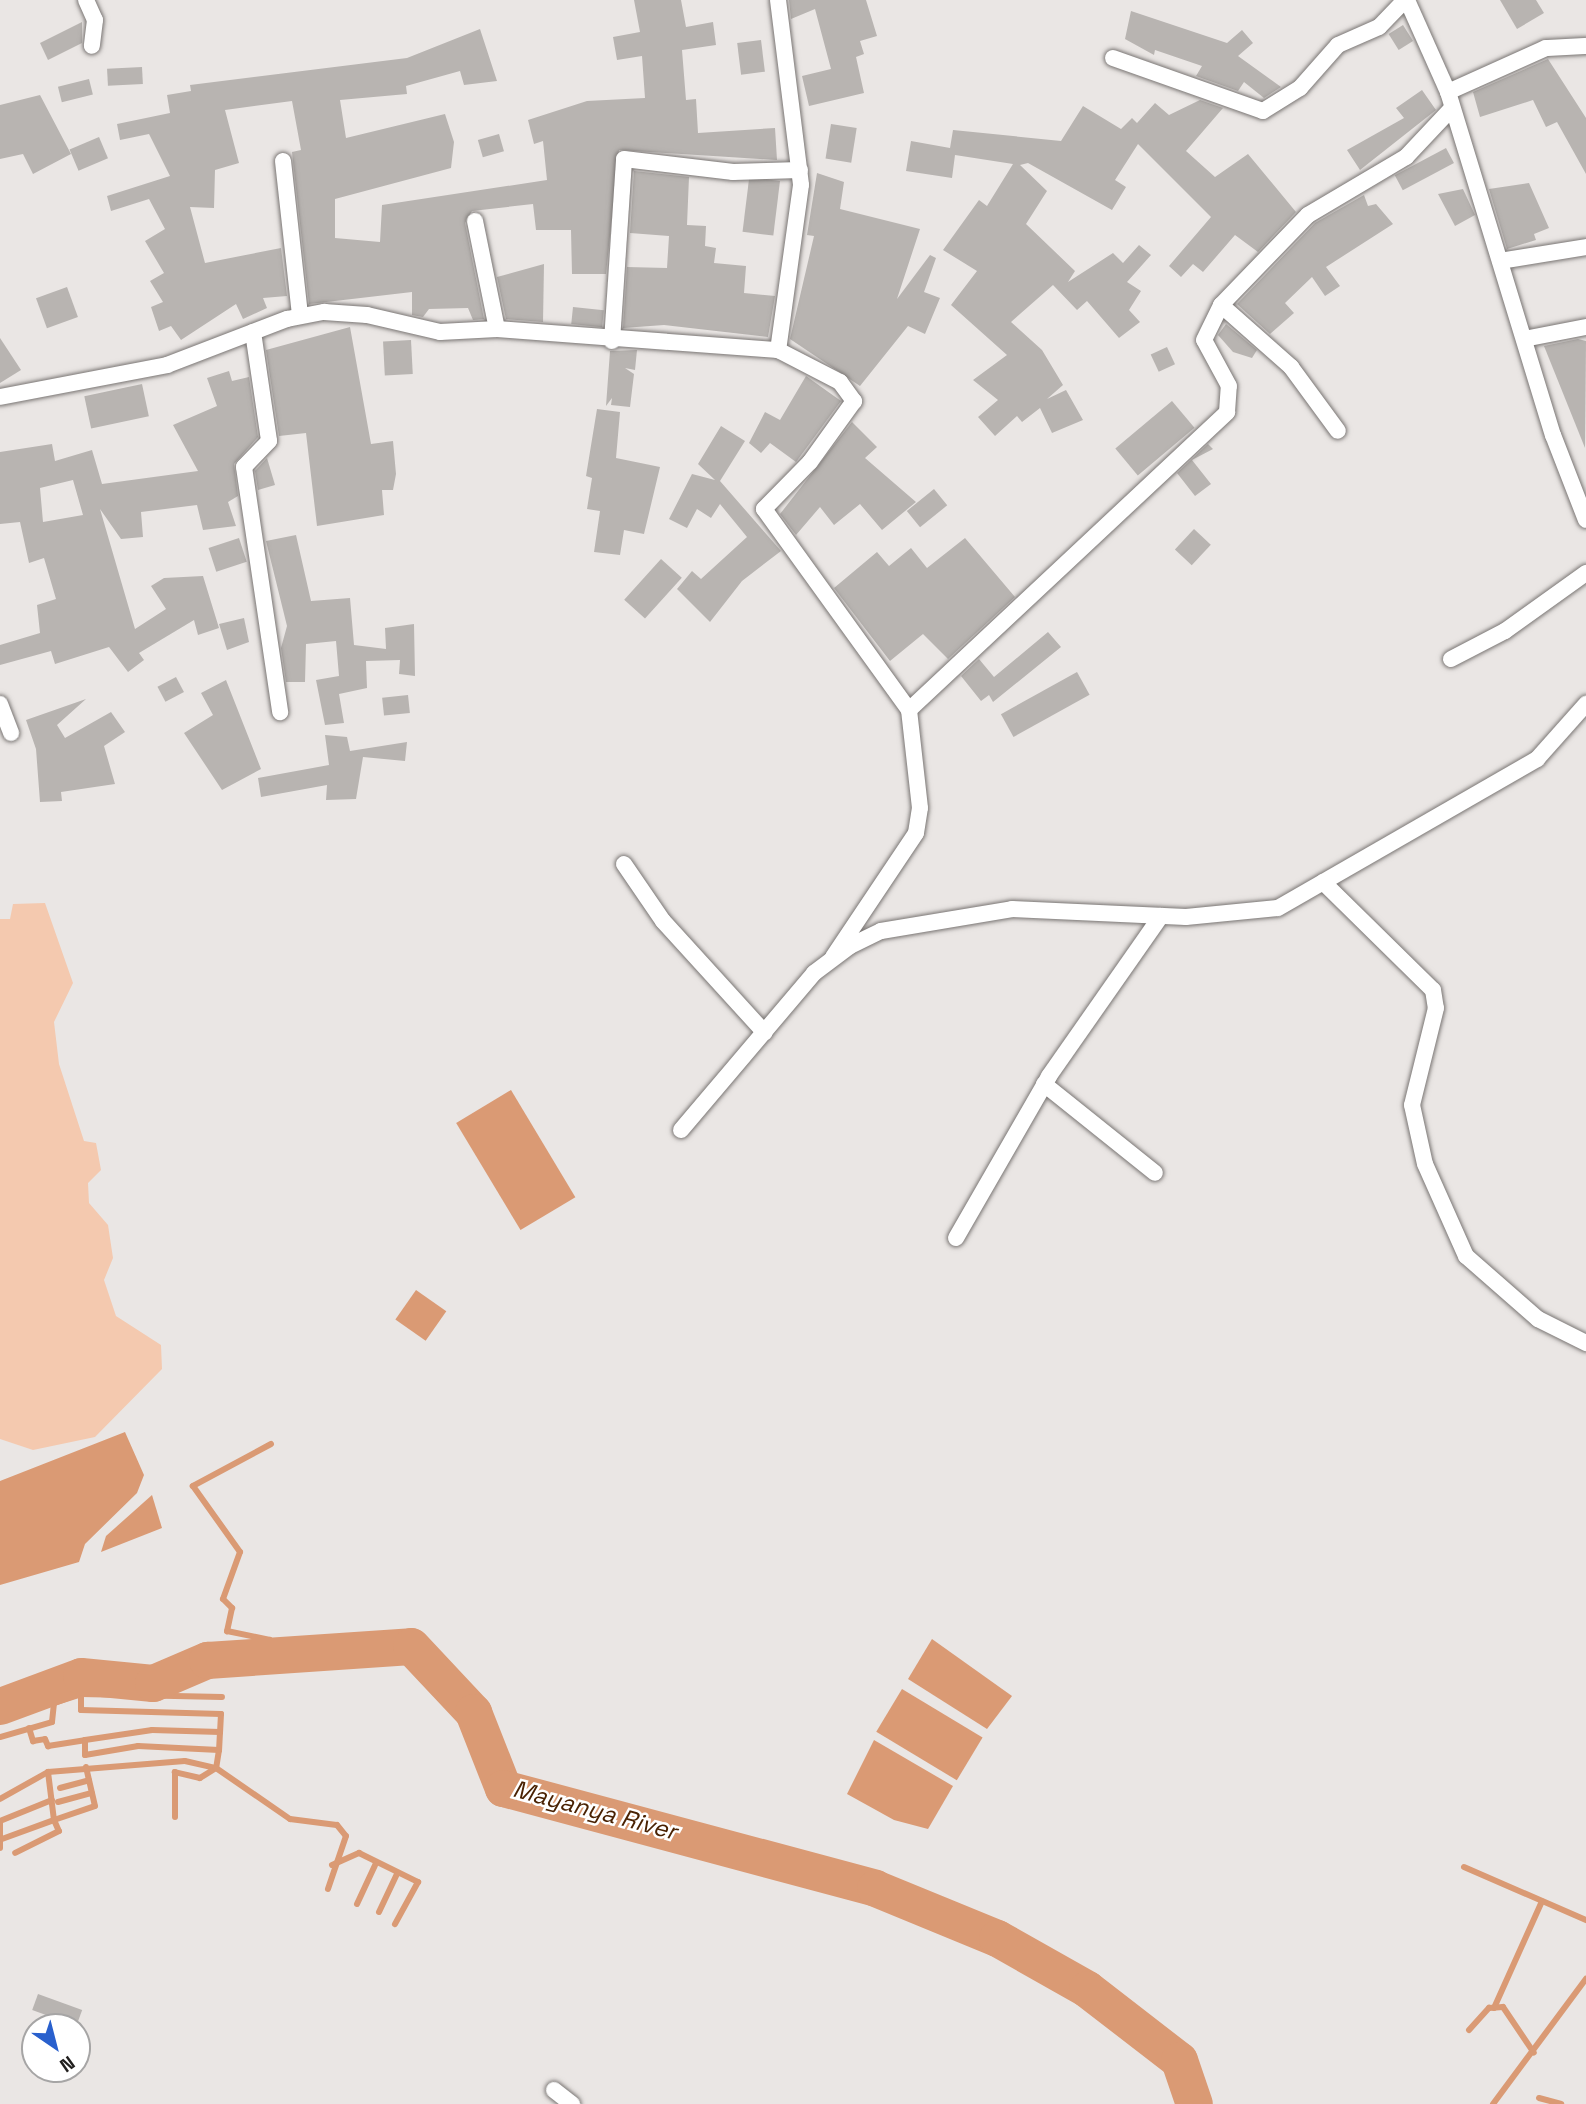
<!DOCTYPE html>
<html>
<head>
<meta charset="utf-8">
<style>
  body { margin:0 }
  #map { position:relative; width:1586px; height:2104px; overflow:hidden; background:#eae6e4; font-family:"Space Grotesk",sans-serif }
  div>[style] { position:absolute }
  .green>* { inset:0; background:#f4c9af }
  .water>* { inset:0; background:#da9a74; transform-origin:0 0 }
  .stream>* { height:6px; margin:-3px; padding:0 3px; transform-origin:3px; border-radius:3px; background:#da9a74 }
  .river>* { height:37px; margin:-18.5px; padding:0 18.5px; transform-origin:18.5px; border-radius:18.5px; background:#da9a74 }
  .building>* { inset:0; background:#b8b4b1; transform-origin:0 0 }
  .roads { filter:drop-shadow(0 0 2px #797573) drop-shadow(0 0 2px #797573) }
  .street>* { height:16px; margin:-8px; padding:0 8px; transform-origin:8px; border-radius:8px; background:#fff }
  span { translate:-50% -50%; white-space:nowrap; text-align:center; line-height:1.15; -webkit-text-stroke:5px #fff; paint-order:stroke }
  .water-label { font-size:24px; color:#4a2203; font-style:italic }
  .north { position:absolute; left:21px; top:2013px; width:70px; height:70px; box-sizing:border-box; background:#fff; border:2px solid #a6a5a5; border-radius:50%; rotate:145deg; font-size:19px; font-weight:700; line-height:28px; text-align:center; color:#211f1e }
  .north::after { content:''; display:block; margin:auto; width:24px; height:32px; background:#2960cd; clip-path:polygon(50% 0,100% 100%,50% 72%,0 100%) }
</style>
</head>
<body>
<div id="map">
  <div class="green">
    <i style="clip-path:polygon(45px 903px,73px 983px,54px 1022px,59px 1064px,84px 1141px,96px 1143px,101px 1170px,88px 1183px,89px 1203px,108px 1225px,113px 1258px,104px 1280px,116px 1316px,161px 1345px,162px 1369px,95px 1437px,33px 1450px,0 1439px,0 919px,10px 919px,13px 904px)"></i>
  </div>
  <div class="water">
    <i style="left:511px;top:1090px;width:125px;height:64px;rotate:59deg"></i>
    <i style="left:416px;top:1290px;width:37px;height:36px;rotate:35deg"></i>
    <i style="clip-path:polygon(125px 1432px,144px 1475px,137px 1493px,85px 1544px,79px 1562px,0 1585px,0 1481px)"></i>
    <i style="clip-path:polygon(152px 1495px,162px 1528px,101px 1552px,106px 1536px)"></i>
    <i style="clip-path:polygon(932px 1639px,1012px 1696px,987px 1729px,908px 1679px)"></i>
    <i style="left:902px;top:1689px;width:94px;height:50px;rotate:31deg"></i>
    <i style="clip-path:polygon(874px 1740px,953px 1786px,928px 1829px,894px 1820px,847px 1794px)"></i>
  </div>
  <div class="stream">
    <i style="left:271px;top:1444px;width:89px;rotate:151.7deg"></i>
    <i style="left:193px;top:1486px;width:81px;rotate:54.5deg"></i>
    <i style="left:240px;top:1552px;width:50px;rotate:109.9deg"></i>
    <i style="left:223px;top:1599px;width:13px;rotate:45deg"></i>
    <i style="left:232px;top:1608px;width:24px;rotate:102deg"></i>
    <i style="left:227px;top:1631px;width:44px;rotate:11.8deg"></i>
    <i style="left:270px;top:1640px;width:16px;rotate:45deg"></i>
    <i style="left:81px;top:1694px;width:141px;rotate:1.2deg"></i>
    <i style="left:29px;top:1728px;width:14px;rotate:73deg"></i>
    <i style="left:33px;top:1741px;width:12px;rotate:-9deg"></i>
    <i style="left:45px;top:1739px;width:8px;rotate:67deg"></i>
    <i style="left:48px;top:1746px;width:37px;rotate:-9deg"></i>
    <i style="left:85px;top:1740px;width:15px;rotate:90deg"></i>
    <i style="left:85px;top:1755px;width:54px;rotate:-9.6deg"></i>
    <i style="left:138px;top:1746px;width:81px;rotate:2.8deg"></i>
    <i style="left:219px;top:1750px;width:18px;rotate:99deg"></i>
    <i style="left:216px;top:1768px;width:19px;rotate:148deg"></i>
    <i style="left:200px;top:1778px;width:26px;rotate:-167deg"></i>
    <i style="left:175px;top:1772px;width:45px;rotate:90deg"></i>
    <i style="left:0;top:1737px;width:54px;rotate:-16.1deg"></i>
    <i style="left:52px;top:1722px;width:19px;rotate:-84deg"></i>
    <i style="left:54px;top:1703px;width:28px;rotate:-18deg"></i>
    <i style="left:81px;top:1694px;width:16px;rotate:90deg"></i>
    <i style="left:81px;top:1710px;width:140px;rotate:1.6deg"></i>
    <i style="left:221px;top:1714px;width:18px;rotate:93deg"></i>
    <i style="left:85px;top:1740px;width:68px;rotate:-8.5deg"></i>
    <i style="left:152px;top:1730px;width:68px;rotate:1.7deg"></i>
    <i style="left:220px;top:1732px;width:18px;rotate:93deg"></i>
    <i style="left:48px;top:1772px;width:48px;rotate:82.9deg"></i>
    <i style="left:54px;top:1820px;width:43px;rotate:-18.9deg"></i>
    <i style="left:95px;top:1806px;width:40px;rotate:-103deg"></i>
    <i style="left:60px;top:1788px;width:30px;rotate:-15deg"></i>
    <i style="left:0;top:1799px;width:55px;rotate:-29.4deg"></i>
    <i style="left:48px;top:1772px;width:137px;rotate:-4.6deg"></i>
    <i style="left:185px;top:1761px;width:32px;rotate:13deg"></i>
    <i style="left:216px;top:1768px;width:90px;rotate:34.6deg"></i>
    <i style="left:290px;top:1819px;width:47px;rotate:7.3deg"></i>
    <i style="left:337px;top:1825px;width:14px;rotate:51deg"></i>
    <i style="left:346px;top:1836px;width:56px;rotate:108.8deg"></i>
    <i style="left:58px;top:1802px;width:35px;rotate:-15deg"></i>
    <i style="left:0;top:1821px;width:56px;rotate:-22deg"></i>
    <i style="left:0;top:1823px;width:25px;rotate:90deg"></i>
    <i style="left:2px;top:1839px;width:55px;rotate:-20.1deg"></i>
    <i style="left:54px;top:1820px;width:12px;rotate:66deg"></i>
    <i style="left:59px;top:1831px;width:49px;rotate:153.4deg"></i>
    <i style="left:332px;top:1865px;width:30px;rotate:-24deg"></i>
    <i style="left:359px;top:1853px;width:66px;rotate:26.2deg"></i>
    <i style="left:418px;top:1882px;width:48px;rotate:118.7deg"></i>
    <i style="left:1464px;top:1867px;width:133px;rotate:23.5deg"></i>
    <i style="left:357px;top:1904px;width:45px;rotate:-65.1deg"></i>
    <i style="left:379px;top:1912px;width:42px;rotate:-64.7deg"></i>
    <i style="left:1494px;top:2008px;width:117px;rotate:-65.8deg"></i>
    <i style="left:1469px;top:2030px;width:30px;rotate:-48deg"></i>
    <i style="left:1489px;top:2008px;width:14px;rotate:-4deg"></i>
    <i style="left:1503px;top:2007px;width:55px;rotate:56deg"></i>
    <i style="left:1539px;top:2098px;width:23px;rotate:15deg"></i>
    <i style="left:1493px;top:2104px;width:156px;rotate:-53.4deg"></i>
  </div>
  <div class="river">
    <i style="left:0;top:1706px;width:86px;rotate:-20.3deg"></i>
    <i style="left:81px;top:1676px;width:72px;rotate:5.6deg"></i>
    <i style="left:153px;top:1683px;width:59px;rotate:-23.1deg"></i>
    <i style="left:207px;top:1660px;width:204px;rotate:-3.9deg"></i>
    <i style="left:411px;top:1646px;width:91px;rotate:46.8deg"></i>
    <i style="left:473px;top:1712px;width:82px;rotate:68.5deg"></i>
    <i style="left:503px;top:1788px;width:385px;rotate:15deg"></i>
    <i style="left:875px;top:1888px;width:132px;rotate:22.3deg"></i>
    <i style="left:997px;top:1938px;width:103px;rotate:29.5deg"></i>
    <i style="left:1087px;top:1989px;width:116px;rotate:37.7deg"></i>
    <i style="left:1179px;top:2060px;width:46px;rotate:71.2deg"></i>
  </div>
  <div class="building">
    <i style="clip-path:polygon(634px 0,681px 0,686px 27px,713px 22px,716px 45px,682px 50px,686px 100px,696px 99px,698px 133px,775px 128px,777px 160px,619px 150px,606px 274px,572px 274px,571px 230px,536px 230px,533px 204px,472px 211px,465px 223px,484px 319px,473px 320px,468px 308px,429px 309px,423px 317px,412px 315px,412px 292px,309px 304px,292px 152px,301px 150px,292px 101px,225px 110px,239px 163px,215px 170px,214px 208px,190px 207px,205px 263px,281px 248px,287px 296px,263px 298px,267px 308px,243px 319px,236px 304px,181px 340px,171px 326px,159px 331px,151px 307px,163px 302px,150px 281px,164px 273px,145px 241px,165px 229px,149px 199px,111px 211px,107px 196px,170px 176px,149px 134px,120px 140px,117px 124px,170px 113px,167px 95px,191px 91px,190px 85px,407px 58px,480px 29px,497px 81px,464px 85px,460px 71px,406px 86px,407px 94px,340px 100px,346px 138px,445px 114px,454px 142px,451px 168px,335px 199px,335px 238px,380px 242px,382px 205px,547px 180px,543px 141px,534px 144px,528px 120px,587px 101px,645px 98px,642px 56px,617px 60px,613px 37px,640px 32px)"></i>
    <i style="clip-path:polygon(789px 0,866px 0,877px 36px,860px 41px,864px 54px,856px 57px,864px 93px,809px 106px,802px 76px,831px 69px,815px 9px,791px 19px)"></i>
    <i style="clip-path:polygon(1500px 0,1536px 0,1544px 13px,1517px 29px)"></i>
    <i style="clip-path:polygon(1131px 11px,1227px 43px,1242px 30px,1253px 43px,1238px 56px,1281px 87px,1264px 98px,1244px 82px,1238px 91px,1196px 76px,1202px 66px,1155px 50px,1154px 55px,1125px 39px)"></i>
    <i style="clip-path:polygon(82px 22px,82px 43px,48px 60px,40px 43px)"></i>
    <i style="left:1403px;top:25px;width:19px;height:17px;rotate:58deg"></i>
    <i style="left:761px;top:40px;width:32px;height:24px;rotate:83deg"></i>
    <i style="clip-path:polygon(1548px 59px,1586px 118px,1586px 174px,1557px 122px,1546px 127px,1533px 100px,1480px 117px,1473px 92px)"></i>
    <i style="left:142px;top:67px;width:17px;height:35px;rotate:87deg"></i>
    <i style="left:89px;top:79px;width:16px;height:32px;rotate:76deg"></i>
    <i style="clip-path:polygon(1422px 90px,1436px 110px,1360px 170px,1347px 150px,1404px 118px,1396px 108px)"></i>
    <i style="clip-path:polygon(40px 95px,71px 154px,33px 174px,23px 154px,0 159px,0 105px)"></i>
    <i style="clip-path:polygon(1200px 100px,1223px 108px,1186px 151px,1215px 177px,1248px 154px,1296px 212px,1258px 252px,1235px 235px,1203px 272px,1193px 264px,1181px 277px,1169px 266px,1211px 217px,1138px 144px,1115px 180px,1126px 187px,1112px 210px,1028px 163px,1020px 165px,1047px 191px,1026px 224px,1075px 271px,1068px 282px,1113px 253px,1123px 263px,1139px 245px,1151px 255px,1127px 282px,1141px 291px,1129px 310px,1140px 322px,1119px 338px,1087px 301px,1077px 310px,1053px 285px,1011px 322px,1042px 350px,1063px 385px,1047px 399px,1066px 390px,1083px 420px,1052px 433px,1040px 408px,1022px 422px,1017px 416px,995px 436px,978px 417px,998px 400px,973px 380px,1007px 355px,951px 305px,977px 271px,943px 250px,979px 200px,987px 206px,1013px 164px,955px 155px,952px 178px,906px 171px,911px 141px,950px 148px,953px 130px,1061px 141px,1083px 106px,1121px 129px,1132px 118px,1137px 123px,1155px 103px,1169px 115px)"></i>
    <i style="left:831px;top:124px;width:26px;height:35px;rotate:9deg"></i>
    <i style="left:499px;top:134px;width:18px;height:22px;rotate:74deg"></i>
    <i style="left:99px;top:137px;width:23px;height:32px;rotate:67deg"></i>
    <i style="left:1446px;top:148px;width:17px;height:58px;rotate:62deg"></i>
    <i style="clip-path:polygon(634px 171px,689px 177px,687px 225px,706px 226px,705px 246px,716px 248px,714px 263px,746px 266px,744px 293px,775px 296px,768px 337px,664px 325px,623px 328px,627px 267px,667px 268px,669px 236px,630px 233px)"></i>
    <i style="clip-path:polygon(817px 173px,844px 182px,840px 209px,920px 229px,897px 299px,930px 255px,936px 258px,924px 292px,940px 298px,925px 334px,908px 326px,860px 386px,790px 339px,814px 236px,807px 235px)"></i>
    <i style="left:780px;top:181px;width:55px;height:31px;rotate:97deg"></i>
    <i style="clip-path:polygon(1529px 183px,1549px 228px,1534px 234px,1536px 240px,1507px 249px,1489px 189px)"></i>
    <i style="clip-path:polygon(1463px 189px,1475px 215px,1455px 226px,1438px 194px)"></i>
    <i style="clip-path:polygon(1364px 195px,1368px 206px,1376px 204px,1393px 224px,1326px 267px,1340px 286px,1325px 296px,1312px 277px,1285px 303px,1294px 313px,1270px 334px,1237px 304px,1315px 223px)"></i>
    <i style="clip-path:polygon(544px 264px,543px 322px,506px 319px,497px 277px)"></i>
    <i style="left:67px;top:287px;width:32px;height:33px;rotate:70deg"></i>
    <i style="left:573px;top:307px;width:31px;height:17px;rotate:6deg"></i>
    <i style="clip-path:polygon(1226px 324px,1257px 350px,1252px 358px,1233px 352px,1218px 335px)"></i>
    <i style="clip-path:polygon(350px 327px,371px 444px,393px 441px,396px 474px,393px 490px,382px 490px,384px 515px,317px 526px,306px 433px,279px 436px,266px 350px)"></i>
    <i style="clip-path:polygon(0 338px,21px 370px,0 383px)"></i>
    <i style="clip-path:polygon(1578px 339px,1586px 341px,1585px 448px,1544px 346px)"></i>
    <i style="left:411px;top:340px;width:34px;height:28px;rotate:87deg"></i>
    <i style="left:1167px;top:347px;width:19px;height:18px;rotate:65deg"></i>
    <i style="clip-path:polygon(637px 350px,635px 370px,625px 368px,634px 374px,630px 407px,611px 405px,612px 398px,606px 406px,610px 351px)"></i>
    <i style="clip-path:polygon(evenodd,229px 371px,232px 381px,249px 377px,258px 437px,234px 464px,238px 496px,228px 502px,236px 526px,203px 530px,197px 505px,141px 512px,143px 537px,121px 539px,100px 509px,135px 629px,166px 609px,151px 586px,164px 578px,203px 576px,219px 628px,198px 635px,194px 620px,139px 653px,144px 660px,128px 672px,109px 647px,55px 664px,51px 651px,0 665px,0 645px,40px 633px,37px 605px,56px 599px,44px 558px,29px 563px,20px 522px,0 524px,0 452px,52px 444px,55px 461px,92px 450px,102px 484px,198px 471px,173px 425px,217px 406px,207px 378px,229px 371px,73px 480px,83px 515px,43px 522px,40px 488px,73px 480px)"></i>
    <i style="clip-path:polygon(806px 376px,841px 401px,796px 462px,770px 443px,761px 453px,749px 443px,765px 412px,780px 420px)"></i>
    <i style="left:142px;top:384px;width:33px;height:59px;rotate:78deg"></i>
    <i style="left:1172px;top:401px;width:35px;height:74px;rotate:50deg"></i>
    <i style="clip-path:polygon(597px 409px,620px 412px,616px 458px,660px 467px,644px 534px,624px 530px,620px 555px,594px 552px,600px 511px,587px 509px,592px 478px,586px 476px)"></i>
    <i style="clip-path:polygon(852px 422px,877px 447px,865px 458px,916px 502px,882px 530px,860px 504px,834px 525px,820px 507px,796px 535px,780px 514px)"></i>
    <i style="clip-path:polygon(721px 426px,745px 441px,720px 481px,781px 551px,742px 581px,710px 622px,677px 589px,692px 571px,701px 579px,747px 537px,720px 504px,711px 518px,697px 509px,687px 528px,669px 519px,692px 474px,715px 480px,698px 464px)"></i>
    <i style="clip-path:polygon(1208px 444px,1213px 449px,1192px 460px,1211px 484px,1195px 496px,1177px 473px)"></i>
    <i style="clip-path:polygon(267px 458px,275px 485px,258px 490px,255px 471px)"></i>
    <i style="left:934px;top:489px;width:21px;height:35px;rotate:51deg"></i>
    <i style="left:1194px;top:529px;width:23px;height:28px;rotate:43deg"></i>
    <i style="clip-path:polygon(296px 535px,311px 601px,350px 598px,354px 645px,386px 649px,385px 628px,414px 624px,415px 676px,399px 674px,400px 660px,366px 661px,367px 688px,339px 694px,344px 723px,325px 725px,316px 680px,339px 676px,336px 641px,306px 644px,305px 682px,286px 682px,281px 648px,287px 626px,266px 541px)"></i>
    <i style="left:239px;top:538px;width:25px;height:32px;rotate:72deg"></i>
    <i style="clip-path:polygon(965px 538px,1015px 597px,948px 659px,923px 634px,890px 661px,834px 588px,877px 552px,889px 566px,911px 548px,927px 568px)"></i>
    <i style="left:661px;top:559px;width:28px;height:55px;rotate:42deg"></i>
    <i style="clip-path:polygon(244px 618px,249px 642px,227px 650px,219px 624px)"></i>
    <i style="clip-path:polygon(1048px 632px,1061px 647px,993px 702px,989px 695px,981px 701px,961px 676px,979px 659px,994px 677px)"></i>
    <i style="left:1077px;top:672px;width:26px;height:87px;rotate:61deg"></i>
    <i style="left:176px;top:677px;width:17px;height:21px;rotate:62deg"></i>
    <i style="clip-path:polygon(226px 680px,261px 769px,222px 790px,184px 733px,213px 715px,201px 693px)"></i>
    <i style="left:408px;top:695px;width:18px;height:26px;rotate:84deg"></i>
    <i style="clip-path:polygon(86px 699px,57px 725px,65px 738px,111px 712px,125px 732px,104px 746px,115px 784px,61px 792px,62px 801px,40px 802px,36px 749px,26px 720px)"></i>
    <i style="clip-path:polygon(325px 735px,347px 737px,350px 751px,407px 742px,405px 761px,363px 757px,356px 799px,326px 800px,327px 785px,261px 797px,258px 778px,329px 765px)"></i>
    <i style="left:38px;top:1994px;width:47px;height:17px;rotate:20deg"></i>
  </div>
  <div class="roads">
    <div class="street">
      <i style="left:86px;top:0;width:22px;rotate:66deg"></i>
      <i style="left:95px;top:20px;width:26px;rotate:97deg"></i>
      <i style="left:778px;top:0;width:186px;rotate:82.9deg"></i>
      <i style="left:801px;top:185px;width:167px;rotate:97.9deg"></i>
      <i style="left:1407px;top:0;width:101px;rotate:66deg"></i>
      <i style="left:1448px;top:92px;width:359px;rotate:73deg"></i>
      <i style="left:1553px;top:435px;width:91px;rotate:68.8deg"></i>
      <i style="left:1113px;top:58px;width:159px;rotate:19.5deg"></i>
      <i style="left:1263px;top:111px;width:44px;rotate:-31.9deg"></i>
      <i style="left:1300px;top:88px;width:57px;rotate:-48.5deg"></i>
      <i style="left:1338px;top:45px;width:45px;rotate:-23.7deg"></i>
      <i style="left:1379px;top:27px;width:37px;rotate:-46deg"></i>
      <i style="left:1448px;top:92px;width:107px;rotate:-24.2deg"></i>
      <i style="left:1546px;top:48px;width:40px;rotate:-2.9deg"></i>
      <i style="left:283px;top:161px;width:155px;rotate:83.7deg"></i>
      <i style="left:475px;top:221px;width:110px;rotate:78.5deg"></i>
      <i style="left:1500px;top:261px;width:87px;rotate:-9.2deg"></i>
      <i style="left:1221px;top:305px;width:94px;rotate:41.5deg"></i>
      <i style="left:1291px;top:367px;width:79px;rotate:53.7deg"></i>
      <i style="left:253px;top:332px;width:110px;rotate:81.6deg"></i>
      <i style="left:269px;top:441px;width:36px;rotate:134deg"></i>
      <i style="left:244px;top:467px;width:248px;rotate:81.6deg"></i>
      <i style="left:1524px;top:339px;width:63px;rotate:-11deg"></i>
      <i style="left:612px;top:341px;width:182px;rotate:-86.2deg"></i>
      <i style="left:624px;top:159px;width:110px;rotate:6.8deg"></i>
      <i style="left:733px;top:172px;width:67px;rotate:-1.7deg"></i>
      <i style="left:0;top:397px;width:170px;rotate:-10.8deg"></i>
      <i style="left:167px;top:365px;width:129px;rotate:-21deg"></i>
      <i style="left:287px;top:319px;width:38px;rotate:-11deg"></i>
      <i style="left:324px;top:312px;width:43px;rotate:4deg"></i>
      <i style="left:367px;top:315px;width:75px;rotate:13.1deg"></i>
      <i style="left:440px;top:332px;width:57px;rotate:-3deg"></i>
      <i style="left:497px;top:329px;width:282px;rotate:4.3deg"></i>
      <i style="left:778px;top:350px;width:70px;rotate:27.3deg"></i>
      <i style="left:840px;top:382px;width:24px;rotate:54deg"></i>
      <i style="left:854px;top:401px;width:75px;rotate:125.8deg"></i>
      <i style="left:810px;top:462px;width:66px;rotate:134.4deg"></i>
      <i style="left:764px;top:509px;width:248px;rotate:54.2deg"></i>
      <i style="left:1451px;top:659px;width:61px;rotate:-27.4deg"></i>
      <i style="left:1505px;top:631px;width:100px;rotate:-35.6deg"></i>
      <i style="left:0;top:704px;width:31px;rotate:69deg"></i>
      <i style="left:624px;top:864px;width:69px;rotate:55.6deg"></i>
      <i style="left:663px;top:921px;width:151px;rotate:47.7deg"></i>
      <i style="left:1323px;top:882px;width:154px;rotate:44.5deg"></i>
      <i style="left:1433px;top:990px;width:18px;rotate:81deg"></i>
      <i style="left:1436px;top:1008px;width:100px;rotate:103.9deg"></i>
      <i style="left:1412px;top:1105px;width:60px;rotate:77.6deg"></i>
      <i style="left:1425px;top:1164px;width:101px;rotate:66deg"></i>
      <i style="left:1466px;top:1256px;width:96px;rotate:41.2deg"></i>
      <i style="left:1538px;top:1319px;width:54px;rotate:26.6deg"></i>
      <i style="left:833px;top:957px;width:149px;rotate:-56.2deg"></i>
      <i style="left:916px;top:833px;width:25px;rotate:-81deg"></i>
      <i style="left:920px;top:808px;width:99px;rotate:-96.4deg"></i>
      <i style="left:909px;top:710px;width:436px;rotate:-43.1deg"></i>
      <i style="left:1227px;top:412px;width:26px;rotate:-86deg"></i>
      <i style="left:1229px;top:386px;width:52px;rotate:-118.5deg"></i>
      <i style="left:1204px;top:340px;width:39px;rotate:-64deg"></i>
      <i style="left:1221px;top:305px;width:125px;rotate:-46deg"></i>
      <i style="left:1308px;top:215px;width:114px;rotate:-30.6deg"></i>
      <i style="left:1406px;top:157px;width:67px;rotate:-46.8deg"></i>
      <i style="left:1044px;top:1084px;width:142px;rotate:38.7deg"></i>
      <i style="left:681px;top:1130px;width:206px;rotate:-49.7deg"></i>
      <i style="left:814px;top:973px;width:45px;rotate:-36.9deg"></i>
      <i style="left:850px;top:946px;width:34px;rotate:-26deg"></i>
      <i style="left:881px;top:931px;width:133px;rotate:-9.5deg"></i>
      <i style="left:1012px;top:909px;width:174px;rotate:2.6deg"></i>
      <i style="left:1186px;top:917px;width:92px;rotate:-5.6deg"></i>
      <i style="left:1278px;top:908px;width:299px;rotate:-29.9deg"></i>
      <i style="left:1537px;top:759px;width:74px;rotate:-48.3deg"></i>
      <i style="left:956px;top:1238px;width:187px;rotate:-60.1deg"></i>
      <i style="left:1049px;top:1076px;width:195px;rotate:-55deg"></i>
      <i style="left:554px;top:2090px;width:23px;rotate:38deg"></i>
    </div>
  </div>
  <div class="water-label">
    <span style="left:595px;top:1810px;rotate:15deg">Mayanya River</span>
  </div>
  <div class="north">N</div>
</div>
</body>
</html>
